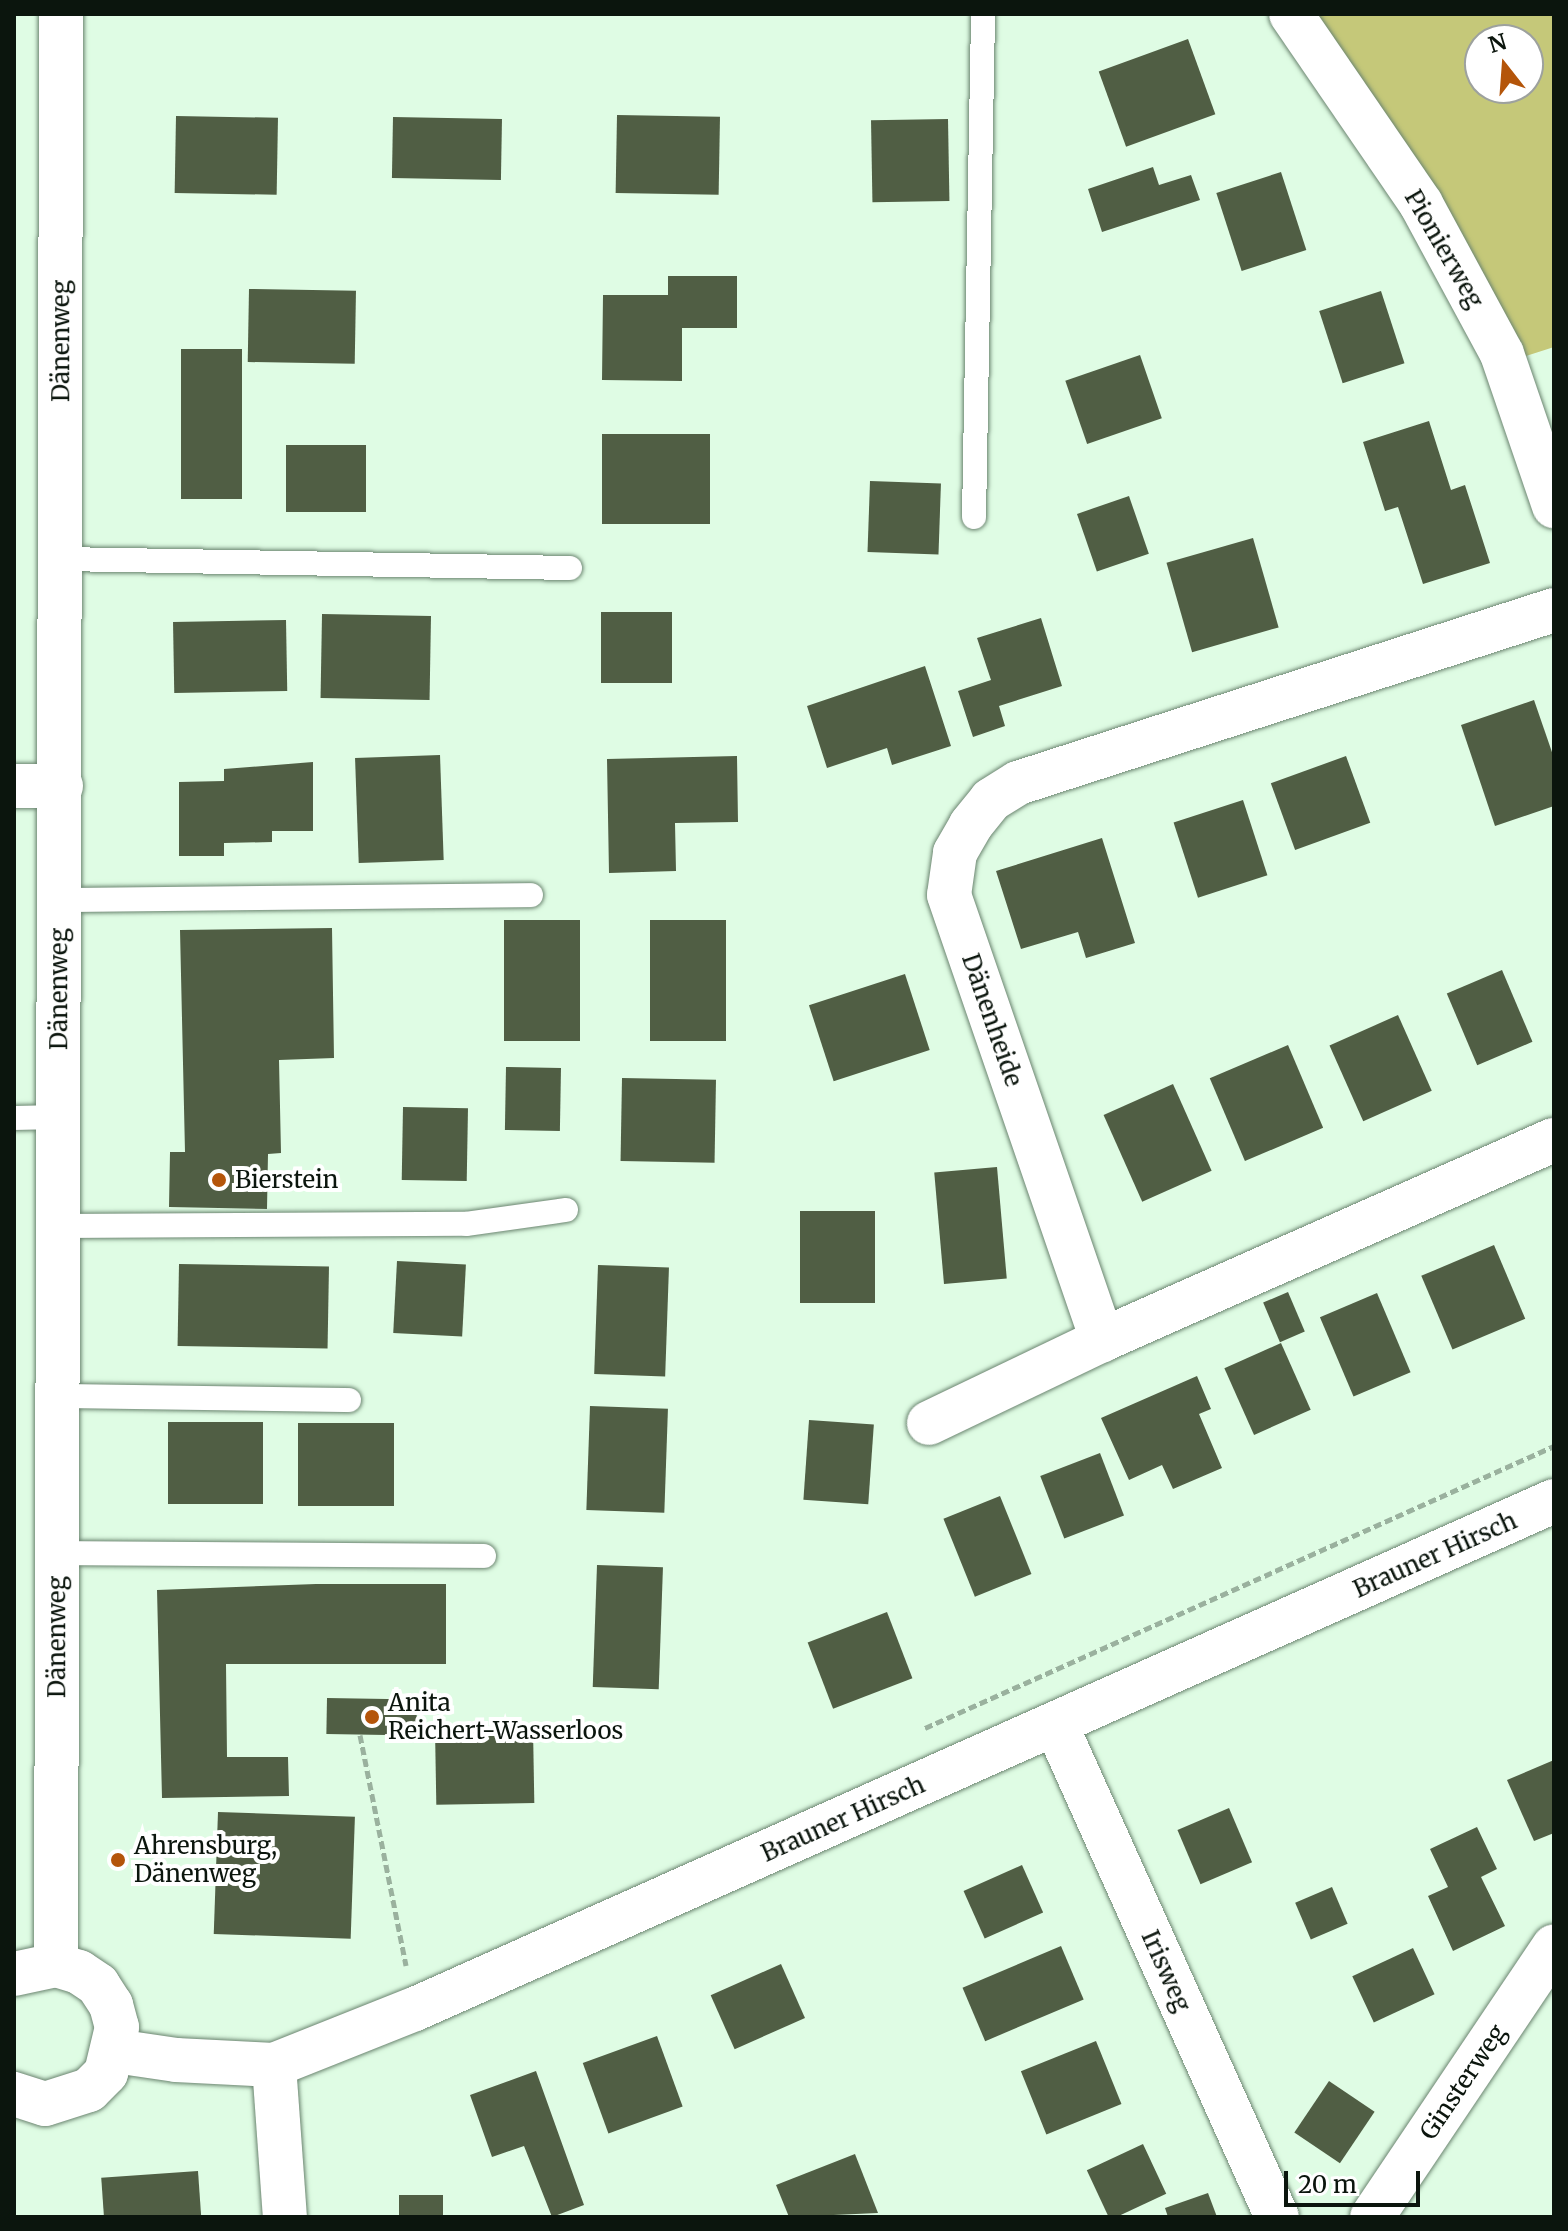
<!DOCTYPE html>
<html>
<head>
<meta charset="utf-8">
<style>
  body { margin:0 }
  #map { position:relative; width:1568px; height:2231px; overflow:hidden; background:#dffce4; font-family:Merriweather,serif }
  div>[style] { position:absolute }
  .forest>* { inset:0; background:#c5c879 }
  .building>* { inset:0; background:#505e44; transform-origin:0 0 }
  .path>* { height:5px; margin-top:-2.5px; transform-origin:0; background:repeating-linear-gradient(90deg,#9ab19e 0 8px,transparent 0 12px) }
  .roads { filter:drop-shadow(0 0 2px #6b8570) drop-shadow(0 0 2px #6b8570) }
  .service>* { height:24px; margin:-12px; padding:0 12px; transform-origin:12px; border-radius:12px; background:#fff }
  .minor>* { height:44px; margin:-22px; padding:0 22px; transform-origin:22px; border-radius:22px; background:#fff }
  .tertiary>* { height:44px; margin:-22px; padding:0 22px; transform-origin:22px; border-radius:22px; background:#fff }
  .dots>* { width:22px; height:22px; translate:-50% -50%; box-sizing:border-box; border:4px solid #fff; border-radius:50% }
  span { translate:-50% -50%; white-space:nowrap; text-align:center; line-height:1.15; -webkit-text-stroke:8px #fff; paint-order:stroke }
  .street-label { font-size:24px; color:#0b150d }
  .poi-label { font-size:24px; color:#0b150d }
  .left { translate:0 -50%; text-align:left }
  .frame { position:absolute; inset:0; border:16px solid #0b150d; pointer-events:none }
  .north { position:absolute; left:1464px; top:24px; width:80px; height:80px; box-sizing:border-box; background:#fff; border:2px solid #9da19e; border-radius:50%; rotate:343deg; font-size:22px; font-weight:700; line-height:32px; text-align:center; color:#0b150d }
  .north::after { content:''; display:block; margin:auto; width:28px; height:36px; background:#b4550a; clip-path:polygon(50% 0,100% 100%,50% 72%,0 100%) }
  .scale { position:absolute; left:1284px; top:2171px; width:136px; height:36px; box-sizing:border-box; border:4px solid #0b150d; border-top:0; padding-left:10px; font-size:24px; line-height:28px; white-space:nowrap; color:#0b150d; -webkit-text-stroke:6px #fff; paint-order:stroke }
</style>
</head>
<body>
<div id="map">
  <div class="forest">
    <i style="clip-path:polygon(evenodd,1317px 14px,1554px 14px,1554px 347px,1526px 356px,1317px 14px,1480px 40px,1528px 40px,1528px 88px,1480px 88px,1480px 40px)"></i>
  </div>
  <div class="building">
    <i style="left:1188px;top:39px;width:80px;height:95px;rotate:70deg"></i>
    <i style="left:617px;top:115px;width:103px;height:78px;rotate:1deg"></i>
    <i style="left:176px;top:116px;width:102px;height:77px;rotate:1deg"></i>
    <i style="left:393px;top:117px;width:109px;height:61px;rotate:1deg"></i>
    <i style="left:948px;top:119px;width:82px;height:77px;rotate:89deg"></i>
    <i style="clip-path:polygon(1153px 167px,1159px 185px,1191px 175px,1200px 200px,1102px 232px,1088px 189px)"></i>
    <i style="left:1281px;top:172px;width:82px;height:68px;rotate:72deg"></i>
    <i style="clip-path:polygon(668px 276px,737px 276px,737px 328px,682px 328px,682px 381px,602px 380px,603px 295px,668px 295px)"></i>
    <i style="left:249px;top:289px;width:107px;height:73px;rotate:1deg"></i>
    <i style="left:1381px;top:291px;width:76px;height:65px;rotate:72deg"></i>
    <i style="left:181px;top:349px;width:61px;height:150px"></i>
    <i style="left:1140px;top:355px;width:67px;height:79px;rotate:71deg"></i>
    <i style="clip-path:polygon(1429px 421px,1451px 490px,1465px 485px,1490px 563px,1423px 584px,1398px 507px,1385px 511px,1363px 442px)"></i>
    <i style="left:710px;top:434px;width:90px;height:108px;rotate:90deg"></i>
    <i style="left:366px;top:445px;width:67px;height:80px;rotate:90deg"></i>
    <i style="left:870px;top:481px;width:71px;height:71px;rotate:2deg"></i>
    <i style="left:1129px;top:496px;width:61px;height:55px;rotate:71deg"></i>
    <i style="left:1253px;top:538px;width:93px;height:90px;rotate:74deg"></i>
    <i style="left:601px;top:612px;width:71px;height:71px"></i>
    <i style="left:431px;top:616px;width:84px;height:109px;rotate:91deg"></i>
    <i style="clip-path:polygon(1041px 618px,1062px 686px,999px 706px,1005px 726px,973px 737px,958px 691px,991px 680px,977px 638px)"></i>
    <i style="left:286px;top:620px;width:71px;height:113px;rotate:89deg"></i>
    <i style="clip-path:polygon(925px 666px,951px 746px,892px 765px,887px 748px,827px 768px,807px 706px)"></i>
    <i style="clip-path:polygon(1534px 700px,1554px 758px,1554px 806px,1495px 826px,1461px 725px)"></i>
    <i style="left:440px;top:755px;width:105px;height:85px;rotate:88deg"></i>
    <i style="clip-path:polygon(737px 756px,738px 822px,675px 823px,676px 871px,609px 873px,607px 759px)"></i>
    <i style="left:1346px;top:756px;width:71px;height:80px;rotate:70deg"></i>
    <i style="clip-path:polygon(313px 762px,313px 831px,272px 831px,272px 842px,224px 843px,224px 856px,179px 856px,179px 782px,224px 781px,224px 769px)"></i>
    <i style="left:1243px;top:800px;width:79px;height:73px;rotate:72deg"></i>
    <i style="clip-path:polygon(1102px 838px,1135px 943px,1086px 958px,1078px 932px,1021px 949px,996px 871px)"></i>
    <i style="left:504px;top:920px;width:76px;height:121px"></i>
    <i style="left:650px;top:920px;width:76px;height:121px"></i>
    <i style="clip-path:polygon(332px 928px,334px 1058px,279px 1060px,281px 1153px,268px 1154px,267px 1209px,169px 1207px,170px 1152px,185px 1152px,180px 930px)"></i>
    <i style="left:1502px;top:970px;width:78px;height:60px;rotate:67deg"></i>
    <i style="left:905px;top:974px;width:80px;height:101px;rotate:72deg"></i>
    <i style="left:1398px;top:1015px;width:83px;height:75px;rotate:66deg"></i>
    <i style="left:1288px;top:1045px;width:90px;height:85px;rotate:67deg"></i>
    <i style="left:506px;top:1067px;width:55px;height:63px;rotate:1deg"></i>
    <i style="left:622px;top:1078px;width:94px;height:83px;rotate:1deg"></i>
    <i style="left:1173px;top:1084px;width:95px;height:76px;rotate:66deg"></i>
    <i style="left:403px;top:1107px;width:65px;height:73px;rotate:1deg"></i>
    <i style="left:997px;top:1167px;width:112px;height:63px;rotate:85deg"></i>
    <i style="left:800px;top:1211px;width:75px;height:92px"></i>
    <i style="left:1494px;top:1245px;width:80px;height:79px;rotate:67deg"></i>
    <i style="left:397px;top:1261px;width:69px;height:72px;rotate:3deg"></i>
    <i style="left:179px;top:1264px;width:150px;height:82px;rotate:1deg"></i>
    <i style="left:598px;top:1265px;width:71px;height:109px;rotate:2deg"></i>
    <i style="left:1288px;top:1292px;width:43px;height:27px;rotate:67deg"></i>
    <i style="left:1377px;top:1293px;width:86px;height:62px;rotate:67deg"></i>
    <i style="left:1281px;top:1343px;width:73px;height:62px;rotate:66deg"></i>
    <i style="clip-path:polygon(1197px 1376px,1211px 1409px,1199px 1414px,1222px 1468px,1173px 1489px,1162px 1465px,1129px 1480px,1101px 1418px)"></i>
    <i style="left:590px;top:1406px;width:78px;height:104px;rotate:2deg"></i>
    <i style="left:809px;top:1420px;width:65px;height:80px;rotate:4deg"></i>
    <i style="left:263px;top:1422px;width:82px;height:95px;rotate:90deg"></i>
    <i style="left:394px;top:1423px;width:83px;height:96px;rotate:90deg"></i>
    <i style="left:1100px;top:1453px;width:67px;height:64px;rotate:69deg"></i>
    <i style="left:1000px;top:1496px;width:84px;height:61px;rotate:68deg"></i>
    <i style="left:597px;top:1565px;width:66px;height:122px;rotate:2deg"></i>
    <i style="clip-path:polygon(316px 1584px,446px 1584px,446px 1664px,226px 1664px,227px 1757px,288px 1757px,289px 1796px,162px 1798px,157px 1590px)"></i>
    <i style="left:887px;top:1612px;width:71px;height:85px;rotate:69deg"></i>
    <i style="left:327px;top:1698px;width:90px;height:36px;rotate:1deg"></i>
    <i style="left:533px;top:1728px;width:75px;height:98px;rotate:89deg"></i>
    <i style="clip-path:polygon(1554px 1760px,1554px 1833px,1534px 1841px,1507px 1780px)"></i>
    <i style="left:1229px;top:1808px;width:59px;height:56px;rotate:67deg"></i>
    <i style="left:218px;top:1812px;width:137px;height:122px;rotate:2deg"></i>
    <i style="clip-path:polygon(1477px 1827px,1497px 1869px,1481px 1877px,1505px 1926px,1453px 1951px,1428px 1896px,1448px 1887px,1430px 1849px)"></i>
    <i style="left:1022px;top:1865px;width:52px;height:64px;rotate:66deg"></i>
    <i style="left:1332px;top:1887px;width:40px;height:40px;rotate:67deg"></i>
    <i style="left:1061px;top:1946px;width:58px;height:107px;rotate:67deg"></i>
    <i style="left:1413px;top:1948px;width:51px;height:67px;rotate:65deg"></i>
    <i style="left:781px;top:1964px;width:59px;height:77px;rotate:66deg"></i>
    <i style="left:657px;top:2036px;width:75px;height:79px;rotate:70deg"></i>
    <i style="left:1096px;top:2041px;width:68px;height:81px;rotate:68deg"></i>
    <i style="clip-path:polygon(536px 2071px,584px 2205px,552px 2217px,524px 2146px,492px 2157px,470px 2095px)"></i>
    <i style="left:1329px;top:2081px;width:55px;height:62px;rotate:34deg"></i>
    <i style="left:1143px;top:2144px;width:55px;height:62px;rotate:65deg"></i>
    <i style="clip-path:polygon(855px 2154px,878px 2213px,789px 2217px,776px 2185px)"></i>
    <i style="left:198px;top:2171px;width:46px;height:97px;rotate:86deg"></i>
    <i style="clip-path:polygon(1208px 2193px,1217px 2217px,1168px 2217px,1165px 2208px)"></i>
    <i style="left:443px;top:2195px;width:22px;height:44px;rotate:90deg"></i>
  </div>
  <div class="path">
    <i style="left:925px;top:1728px;width:689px;rotate:-24.15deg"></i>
    <i style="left:360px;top:1735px;width:235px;rotate:78.7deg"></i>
  </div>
  <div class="roads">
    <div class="service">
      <i style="left:974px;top:517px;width:503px;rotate:-88.97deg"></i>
      <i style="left:61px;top:559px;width:509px;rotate:1.01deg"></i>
      <i style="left:59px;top:900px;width:472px;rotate:-0.6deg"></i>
      <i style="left:14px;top:1118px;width:45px;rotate:-1.3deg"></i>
      <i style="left:59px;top:1226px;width:407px;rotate:-0.3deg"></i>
      <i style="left:466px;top:1224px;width:101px;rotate:-8deg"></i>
      <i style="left:59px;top:1396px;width:290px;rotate:0.8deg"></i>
      <i style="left:58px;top:1553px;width:426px;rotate:0.4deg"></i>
    </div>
    <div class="minor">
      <i style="left:1291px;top:14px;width:230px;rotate:55.6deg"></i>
      <i style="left:1421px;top:204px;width:170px;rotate:61.6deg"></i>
      <i style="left:1502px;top:354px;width:161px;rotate:71.1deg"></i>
      <i style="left:1554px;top:610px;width:563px;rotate:162.11deg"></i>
      <i style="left:1018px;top:783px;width:32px;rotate:148deg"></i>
      <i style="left:991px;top:800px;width:32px;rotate:129deg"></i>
      <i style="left:971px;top:825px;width:32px;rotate:120deg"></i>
      <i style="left:955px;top:853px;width:42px;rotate:98.1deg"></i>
      <i style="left:949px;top:895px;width:471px;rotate:71deg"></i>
      <i style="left:1102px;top:1340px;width:494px;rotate:-23.9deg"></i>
      <i style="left:14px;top:786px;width:47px"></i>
      <i style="left:929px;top:1423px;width:192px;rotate:-25.6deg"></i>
      <i style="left:1056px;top:1725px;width:539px;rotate:65.81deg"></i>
      <i style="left:274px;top:2065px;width:152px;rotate:85.9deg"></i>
      <i style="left:1372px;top:2217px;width:326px;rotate:-56.1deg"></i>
    </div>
    <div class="tertiary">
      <i style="left:56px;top:1965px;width:1951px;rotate:-89.85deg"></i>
      <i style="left:14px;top:1974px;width:43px;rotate:-12.1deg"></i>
      <i style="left:56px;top:1965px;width:24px;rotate:17deg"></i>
      <i style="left:79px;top:1972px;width:23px;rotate:34deg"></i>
      <i style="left:98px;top:1985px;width:24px;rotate:57deg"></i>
      <i style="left:111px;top:2005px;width:23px;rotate:75deg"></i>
      <i style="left:117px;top:2027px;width:47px;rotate:103.4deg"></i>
      <i style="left:106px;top:2073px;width:24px;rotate:135deg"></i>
      <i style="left:89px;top:2090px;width:46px;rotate:162.3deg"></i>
      <i style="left:45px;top:2104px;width:33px;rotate:-162deg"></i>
      <i style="left:115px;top:2051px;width:62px;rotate:8.4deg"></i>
      <i style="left:176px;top:2060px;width:98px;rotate:2.9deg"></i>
      <i style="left:274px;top:2065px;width:152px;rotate:-21.7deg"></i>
      <i style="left:415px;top:2009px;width:1247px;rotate:-24.04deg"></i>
    </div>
  </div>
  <div class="dots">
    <i style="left:219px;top:1180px;background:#b4550a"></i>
    <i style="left:372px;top:1717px;background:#b4550a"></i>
    <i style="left:118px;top:1860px;background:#b4550a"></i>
  </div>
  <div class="street-label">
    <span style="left:1444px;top:249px;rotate:60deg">Pionierweg</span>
    <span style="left:61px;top:341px;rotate:-90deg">Dänenweg</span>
    <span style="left:59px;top:989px;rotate:-90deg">Dänenweg</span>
    <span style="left:992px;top:1020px;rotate:71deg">Dänenheide</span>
    <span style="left:1435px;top:1555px;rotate:-24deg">Brauner Hirsch</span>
    <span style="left:57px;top:1637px;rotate:-90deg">Dänenweg</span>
    <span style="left:843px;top:1819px;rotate:-24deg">Brauner Hirsch</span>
    <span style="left:1166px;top:1971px;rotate:66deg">Irisweg</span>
    <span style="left:1463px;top:2082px;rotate:-56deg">Ginsterweg</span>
  </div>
  <div class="poi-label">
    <span class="left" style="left:235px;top:1180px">Bierstein</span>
    <span class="left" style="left:388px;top:1717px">Anita<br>Reichert-Wasserloos</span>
    <span class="left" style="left:134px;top:1860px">Ahrensburg,<br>Dänenweg</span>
  </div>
  <div class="frame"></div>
  <div class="north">N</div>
  <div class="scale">20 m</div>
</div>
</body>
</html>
